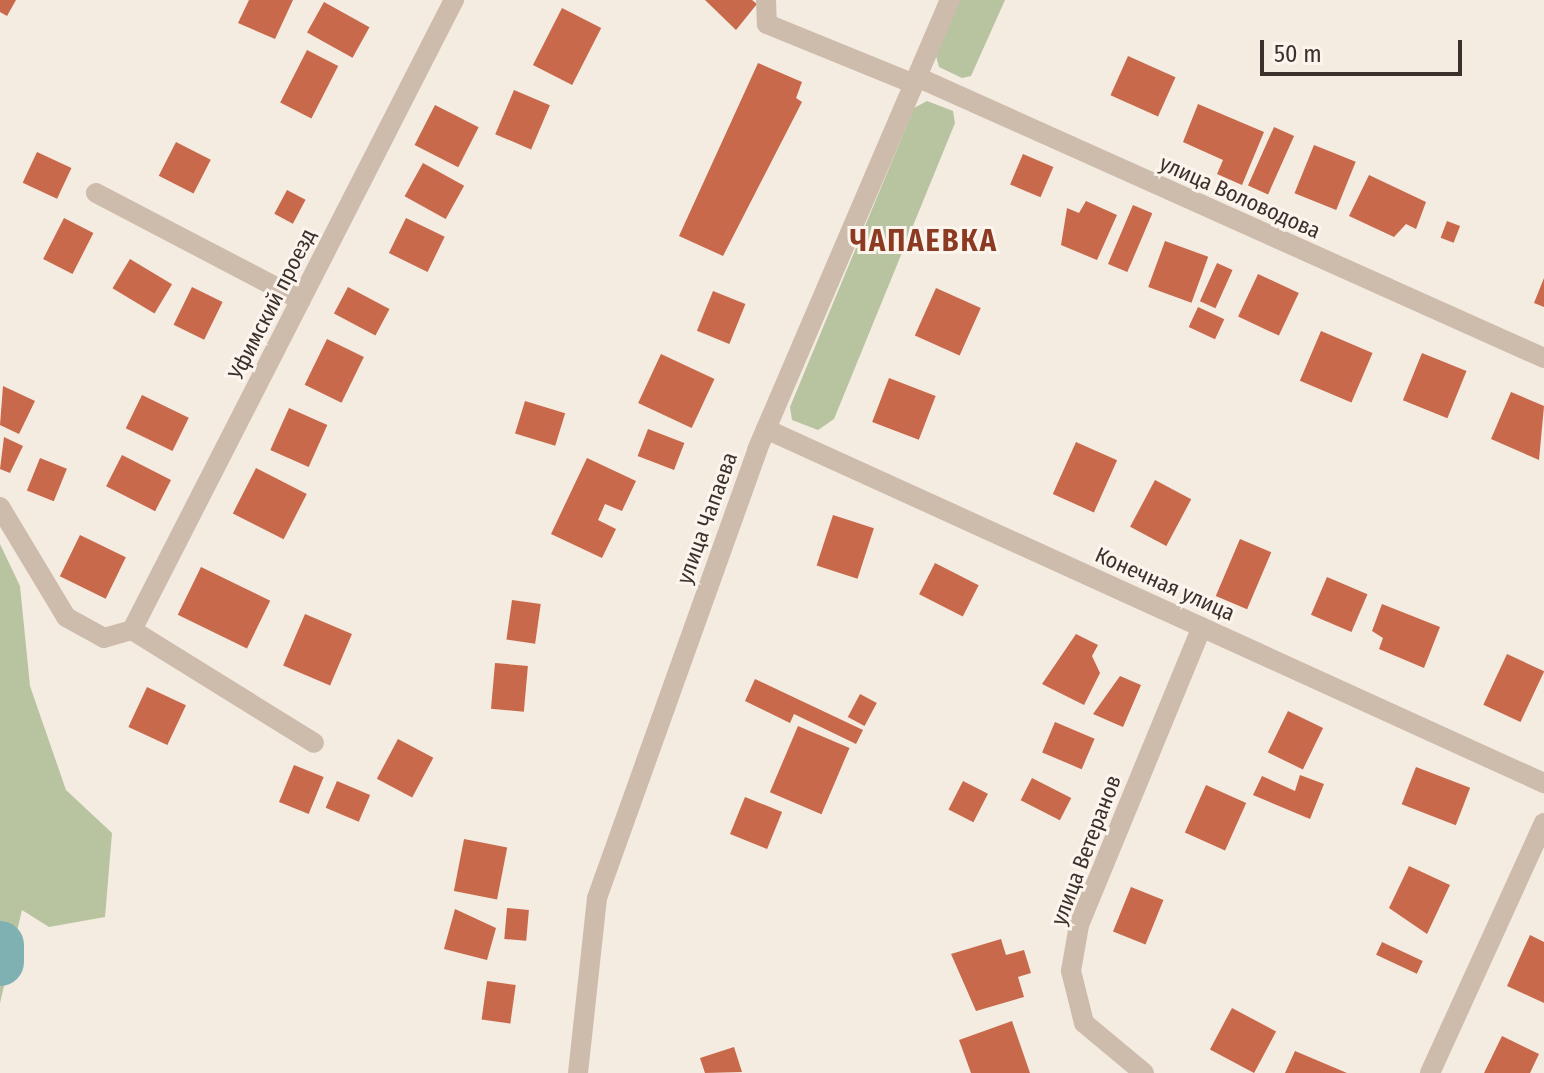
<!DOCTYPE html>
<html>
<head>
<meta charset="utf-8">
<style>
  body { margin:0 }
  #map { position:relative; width:1544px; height:1073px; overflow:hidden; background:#f4ebe1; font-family:"Fira Sans Condensed",sans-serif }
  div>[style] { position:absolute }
  .green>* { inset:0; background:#b8c4a0 }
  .river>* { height:48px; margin:-24px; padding:0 24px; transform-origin:24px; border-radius:24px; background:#7fb0b2 }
  .building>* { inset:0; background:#c8694b; transform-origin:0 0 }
  .minor>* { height:20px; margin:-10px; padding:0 10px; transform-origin:10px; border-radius:10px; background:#cdbbac }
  span { translate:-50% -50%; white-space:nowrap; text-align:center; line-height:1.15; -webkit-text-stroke:6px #fbf5ee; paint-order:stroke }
  .street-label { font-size:22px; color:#3b302b }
  .district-label { font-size:30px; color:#8c3b22; font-weight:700; letter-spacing:2px }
  .scale { position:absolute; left:1260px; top:40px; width:202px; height:36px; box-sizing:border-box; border:4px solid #3b302b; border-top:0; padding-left:10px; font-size:24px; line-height:28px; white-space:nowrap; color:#3b302b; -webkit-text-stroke:6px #fbf5ee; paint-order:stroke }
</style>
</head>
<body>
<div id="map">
  <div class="green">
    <i style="clip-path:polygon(960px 0,1005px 0,971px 76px,962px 78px,939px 67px,936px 56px)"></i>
    <i style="clip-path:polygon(927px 101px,953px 111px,955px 123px,834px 419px,818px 430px,792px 420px,790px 407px,914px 108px)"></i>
    <i style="clip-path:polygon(0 544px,20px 586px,30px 686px,66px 790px,112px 833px,105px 917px,49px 927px,22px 910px,0 1003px)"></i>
  </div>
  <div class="river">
    <i style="left:0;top:945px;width:17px;rotate:90deg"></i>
  </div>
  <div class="building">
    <i style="clip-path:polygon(0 0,16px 0,7px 16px,0 12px)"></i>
    <i style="clip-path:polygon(249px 0,293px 0,275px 39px,238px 23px)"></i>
    <i style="clip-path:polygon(705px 0,752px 0,757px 4px,736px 30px)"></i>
    <i style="left:324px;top:2px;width:52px;height:35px;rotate:29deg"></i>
    <i style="left:562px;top:8px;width:44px;height:64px;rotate:27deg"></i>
    <i style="left:307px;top:50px;width:35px;height:59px;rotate:27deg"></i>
    <i style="left:1128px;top:56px;width:52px;height:43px;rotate:24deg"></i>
    <i style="clip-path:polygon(758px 63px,802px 82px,796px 98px,802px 102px,723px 256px,679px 236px)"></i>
    <i style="left:514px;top:90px;width:39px;height:48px;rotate:23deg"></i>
    <i style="clip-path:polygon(1198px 104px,1264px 132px,1242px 185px,1217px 174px,1223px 160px,1183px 142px)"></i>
    <i style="left:435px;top:105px;width:49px;height:45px;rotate:27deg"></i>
    <i style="left:1274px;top:127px;width:22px;height:64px;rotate:24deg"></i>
    <i style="left:176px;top:142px;width:39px;height:38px;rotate:27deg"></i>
    <i style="left:1314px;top:145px;width:45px;height:52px;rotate:22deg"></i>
    <i style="left:37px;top:152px;width:38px;height:34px;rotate:25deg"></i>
    <i style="left:1023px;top:154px;width:33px;height:33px;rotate:23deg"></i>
    <i style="left:423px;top:163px;width:47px;height:38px;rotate:29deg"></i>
    <i style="clip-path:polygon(1369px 175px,1426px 202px,1416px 229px,1406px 224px,1394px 237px,1349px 216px)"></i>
    <i style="left:287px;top:190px;width:21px;height:27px;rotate:28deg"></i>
    <i style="clip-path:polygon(1086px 201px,1117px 215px,1097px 260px,1061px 245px,1067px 208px,1079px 213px)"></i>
    <i style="left:1133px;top:205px;width:21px;height:64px;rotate:23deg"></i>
    <i style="left:64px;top:218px;width:33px;height:46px;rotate:27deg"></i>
    <i style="left:406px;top:218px;width:43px;height:39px;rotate:26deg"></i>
    <i style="left:1447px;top:221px;width:14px;height:18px;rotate:21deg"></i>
    <i style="left:1165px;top:241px;width:46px;height:49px;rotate:20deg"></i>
    <i style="left:130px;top:259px;width:49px;height:34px;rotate:31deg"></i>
    <i style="left:1217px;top:263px;width:17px;height:42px;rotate:24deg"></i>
    <i style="left:1258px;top:274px;width:45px;height:47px;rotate:25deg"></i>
    <i style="clip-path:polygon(1544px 278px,1544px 307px,1534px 303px)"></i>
    <i style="left:192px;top:287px;width:34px;height:42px;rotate:26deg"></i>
    <i style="left:348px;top:287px;width:47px;height:30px;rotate:28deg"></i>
    <i style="left:936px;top:288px;width:49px;height:52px;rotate:24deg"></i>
    <i style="left:713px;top:291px;width:35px;height:43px;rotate:22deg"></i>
    <i style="left:1198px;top:307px;width:29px;height:22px;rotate:25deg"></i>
    <i style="left:1321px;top:331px;width:56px;height:54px;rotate:23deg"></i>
    <i style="left:327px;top:339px;width:41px;height:51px;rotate:26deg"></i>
    <i style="left:1422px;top:353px;width:48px;height:51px;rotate:22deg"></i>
    <i style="left:661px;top:354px;width:59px;height:54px;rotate:25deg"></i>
    <i style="left:889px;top:378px;width:50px;height:47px;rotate:21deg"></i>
    <i style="clip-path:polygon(3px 386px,35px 401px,19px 434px,0 425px)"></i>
    <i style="clip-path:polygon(1511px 392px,1544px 406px,1539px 460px,1491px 439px)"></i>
    <i style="left:142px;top:395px;width:52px;height:37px;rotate:26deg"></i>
    <i style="left:525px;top:401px;width:42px;height:34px;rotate:17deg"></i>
    <i style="left:289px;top:408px;width:42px;height:46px;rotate:24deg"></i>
    <i style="left:648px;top:429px;width:39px;height:29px;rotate:21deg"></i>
    <i style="clip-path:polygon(4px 437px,23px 446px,10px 473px,0 469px)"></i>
    <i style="left:1076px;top:442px;width:45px;height:57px;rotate:24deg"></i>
    <i style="left:122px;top:455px;width:55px;height:35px;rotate:27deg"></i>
    <i style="left:40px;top:458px;width:29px;height:35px;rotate:22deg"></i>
    <i style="clip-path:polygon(587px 458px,636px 481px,622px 511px,605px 504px,598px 520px,616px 529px,602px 558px,551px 534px)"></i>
    <i style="left:256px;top:468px;width:57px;height:51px;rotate:27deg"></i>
    <i style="left:1155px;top:480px;width:41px;height:53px;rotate:28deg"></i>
    <i style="left:833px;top:515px;width:43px;height:53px;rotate:18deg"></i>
    <i style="left:80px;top:535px;width:51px;height:46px;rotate:26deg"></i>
    <i style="left:1240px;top:539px;width:34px;height:62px;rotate:23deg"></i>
    <i style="left:935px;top:563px;width:49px;height:35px;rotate:27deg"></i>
    <i style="left:201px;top:567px;width:77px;height:53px;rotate:26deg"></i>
    <i style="left:1327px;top:577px;width:44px;height:41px;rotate:23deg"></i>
    <i style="left:512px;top:600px;width:29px;height:40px;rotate:8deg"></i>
    <i style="clip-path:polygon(1382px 604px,1440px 627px,1424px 668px,1379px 649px,1383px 638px,1372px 631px)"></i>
    <i style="left:305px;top:614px;width:51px;height:56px;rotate:23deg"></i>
    <i style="clip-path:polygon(1076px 634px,1098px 645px,1092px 656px,1100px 673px,1084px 705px,1042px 684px)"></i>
    <i style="left:1507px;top:654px;width:41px;height:56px;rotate:25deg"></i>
    <i style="left:495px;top:663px;width:33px;height:46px;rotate:5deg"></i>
    <i style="clip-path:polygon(1120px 676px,1141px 685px,1123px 727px,1093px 714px)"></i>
    <i style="clip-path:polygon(755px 679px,863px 730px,856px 744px,794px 714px,790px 723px,745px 701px)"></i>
    <i style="left:147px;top:687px;width:43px;height:44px;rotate:25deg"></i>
    <i style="left:860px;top:694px;width:19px;height:26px;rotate:28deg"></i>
    <i style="left:1288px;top:711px;width:39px;height:46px;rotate:26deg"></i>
    <i style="left:1055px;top:722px;width:43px;height:33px;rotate:23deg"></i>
    <i style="left:798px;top:726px;width:56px;height:72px;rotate:23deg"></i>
    <i style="left:398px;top:739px;width:40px;height:45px;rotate:28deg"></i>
    <i style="left:294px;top:765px;width:32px;height:40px;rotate:22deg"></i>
    <i style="left:1416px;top:767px;width:58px;height:40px;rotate:21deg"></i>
    <i style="clip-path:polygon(1300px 775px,1324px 784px,1310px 819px,1253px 795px,1262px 776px,1295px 791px)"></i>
    <i style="left:1032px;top:778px;width:44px;height:25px;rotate:27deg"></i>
    <i style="left:337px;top:781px;width:36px;height:29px;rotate:23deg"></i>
    <i style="left:963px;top:781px;width:28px;height:32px;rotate:27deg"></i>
    <i style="left:1206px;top:785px;width:44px;height:52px;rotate:24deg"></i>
    <i style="left:745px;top:797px;width:40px;height:40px;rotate:22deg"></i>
    <i style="left:464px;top:839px;width:44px;height:53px;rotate:11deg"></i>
    <i style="clip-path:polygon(1409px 866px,1450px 885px,1427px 934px,1389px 908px)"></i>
    <i style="left:1131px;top:887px;width:35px;height:48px;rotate:22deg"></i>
    <i style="left:507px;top:908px;width:22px;height:31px;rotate:5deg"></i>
    <i style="clip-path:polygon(455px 909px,496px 928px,487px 960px,444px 949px)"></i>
    <i style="clip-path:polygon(1530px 935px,1544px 942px,1544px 1003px,1507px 986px)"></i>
    <i style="clip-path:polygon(1001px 939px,1006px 955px,1024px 950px,1031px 973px,1018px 977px,1024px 997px,976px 1011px,951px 954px)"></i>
    <i style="left:1382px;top:942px;width:45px;height:14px;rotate:25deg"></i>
    <i style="left:487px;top:981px;width:29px;height:39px;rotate:8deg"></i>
    <i style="left:1232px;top:1008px;width:50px;height:47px;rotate:28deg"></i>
    <i style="clip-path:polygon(1012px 1021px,1030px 1073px,971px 1073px,959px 1040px)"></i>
    <i style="clip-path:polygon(1502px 1036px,1539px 1054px,1530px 1073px,1484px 1073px)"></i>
    <i style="clip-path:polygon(734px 1047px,742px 1072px,705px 1073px,700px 1058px)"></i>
    <i style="clip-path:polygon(1295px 1051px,1347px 1073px,1285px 1073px)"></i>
  </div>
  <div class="minor">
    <i style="left:766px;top:0;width:24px;rotate:88deg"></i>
    <i style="left:767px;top:24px;width:159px;rotate:22.2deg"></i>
    <i style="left:917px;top:77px;width:687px;rotate:24.14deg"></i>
    <i style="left:96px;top:193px;width:231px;rotate:27.6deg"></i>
    <i style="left:766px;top:429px;width:855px;rotate:24.47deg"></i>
    <i style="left:0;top:507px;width:128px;rotate:59deg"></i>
    <i style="left:66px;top:617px;width:43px;rotate:28.9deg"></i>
    <i style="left:104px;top:638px;width:29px;rotate:-16deg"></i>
    <i style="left:132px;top:630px;width:214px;rotate:31.8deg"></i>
    <i style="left:132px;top:630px;width:708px;rotate:-62.93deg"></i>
    <i style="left:578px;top:1073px;width:176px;rotate:-83.8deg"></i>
    <i style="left:597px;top:898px;width:476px;rotate:-70.3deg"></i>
    <i style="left:757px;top:450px;width:490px;rotate:-66.8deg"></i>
    <i style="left:1144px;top:1073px;width:78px;rotate:-140.2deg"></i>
    <i style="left:1084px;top:1023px;width:54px;rotate:-104deg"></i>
    <i style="left:1071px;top:971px;width:47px;rotate:-80.1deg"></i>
    <i style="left:1079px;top:925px;width:322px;rotate:-67.6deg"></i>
    <i style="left:1430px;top:1073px;width:275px;rotate:-65.5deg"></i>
  </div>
  <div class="street-label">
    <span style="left:1240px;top:197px;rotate:24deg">улица Воловодова</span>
    <span style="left:272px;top:304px;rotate:-63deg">Уфимский проезд</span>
    <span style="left:707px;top:518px;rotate:-70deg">улица Чапаева</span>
    <span style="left:1165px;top:584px;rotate:24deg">Конечная улица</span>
    <span style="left:1086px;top:850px;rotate:-69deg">улица Ветеранов</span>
  </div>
  <div class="district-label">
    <span style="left:924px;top:241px">ЧАПАЕВКА</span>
  </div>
  <div class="scale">50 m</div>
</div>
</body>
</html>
